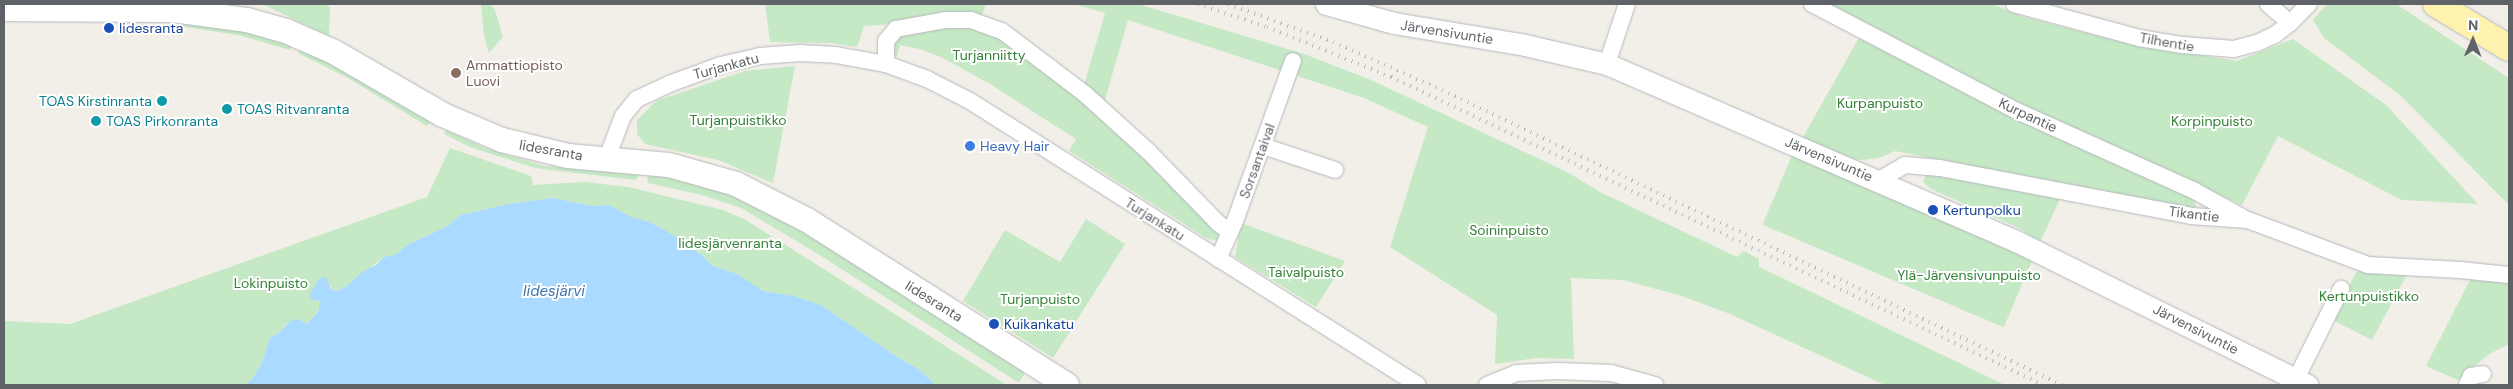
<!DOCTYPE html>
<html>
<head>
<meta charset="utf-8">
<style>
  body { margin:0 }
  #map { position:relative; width:2513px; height:389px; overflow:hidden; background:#f1efe8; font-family:"DM Sans",sans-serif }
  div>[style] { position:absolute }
  .green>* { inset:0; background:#c5e8c5; transform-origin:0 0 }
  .water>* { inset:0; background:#aadaff }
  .roads { filter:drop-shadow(0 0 1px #b5b8bc) drop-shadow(0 0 1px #b5b8bc) }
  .minor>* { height:16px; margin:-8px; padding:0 8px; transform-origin:8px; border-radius:8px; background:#fff }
  .tertiary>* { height:21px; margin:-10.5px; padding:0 10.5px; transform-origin:10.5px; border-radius:10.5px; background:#fff }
  .secondary>* { height:24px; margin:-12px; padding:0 12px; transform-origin:12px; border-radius:12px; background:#fff }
  .primary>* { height:26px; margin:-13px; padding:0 13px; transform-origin:13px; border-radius:13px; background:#fff2af }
  .rail>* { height:4px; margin-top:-2px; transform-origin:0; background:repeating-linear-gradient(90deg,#b6b7b8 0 1px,transparent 0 7px) }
  .dots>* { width:14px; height:14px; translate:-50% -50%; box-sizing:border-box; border:2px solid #fff; border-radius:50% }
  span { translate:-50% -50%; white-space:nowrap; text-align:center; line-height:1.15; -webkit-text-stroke:4px #fff; paint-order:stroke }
  .transit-label { font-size:14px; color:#164399 }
  .left { translate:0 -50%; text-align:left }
  .street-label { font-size:14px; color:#5f6368 }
  .park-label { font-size:14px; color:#348238 }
  .education-label { font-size:14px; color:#785e54 }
  .culture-label { font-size:14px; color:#0d838f }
  .right { translate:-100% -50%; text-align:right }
  .shop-label { font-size:14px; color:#366cbe }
  .water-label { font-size:15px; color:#4174aa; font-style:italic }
  .frame { position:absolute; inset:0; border:5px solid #5f6368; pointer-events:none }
  .north { position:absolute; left:2448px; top:15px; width:50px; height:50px; -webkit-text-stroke:4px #fff; paint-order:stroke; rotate:1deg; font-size:14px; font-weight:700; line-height:20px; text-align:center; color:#5f6368 }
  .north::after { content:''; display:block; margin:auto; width:18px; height:22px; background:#5f6368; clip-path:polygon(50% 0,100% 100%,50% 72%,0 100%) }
</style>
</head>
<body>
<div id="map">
  <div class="green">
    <i style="clip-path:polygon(262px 4px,326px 4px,330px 8px,329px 36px)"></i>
    <i style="clip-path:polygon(481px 4px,490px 4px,495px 10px,503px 37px,489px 53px,484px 35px)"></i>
    <i style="clip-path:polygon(765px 4px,986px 4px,981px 18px,864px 26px,857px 47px,831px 43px,770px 42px)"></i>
    <i style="clip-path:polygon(1074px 4px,1138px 4px,1304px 54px,1371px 80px,1569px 173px,1600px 192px,1737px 257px,1743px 251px,1759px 259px,1759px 267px,2005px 385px,1885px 385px,1730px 314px,1682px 296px,1623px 280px,1571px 278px,1574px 359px,1536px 358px,1495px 364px,1497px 315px,1390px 247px,1428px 127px,1364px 98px,1128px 20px,1104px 103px,1084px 85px,1105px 13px)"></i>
    <i style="clip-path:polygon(1830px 4px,1992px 4px,2024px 17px,2129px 44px,2237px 61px,2293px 39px,2386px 105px,2478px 204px,2402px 200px,2278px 136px,2242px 205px,2017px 102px)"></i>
    <i style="clip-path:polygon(2327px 4px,2396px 4px,2509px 78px,2509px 205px,2401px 96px,2324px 38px,2313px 20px)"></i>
    <i style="clip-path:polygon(181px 20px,215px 24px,292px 45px,290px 50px,238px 35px,180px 26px)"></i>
    <i style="clip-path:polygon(946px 24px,987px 27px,1083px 96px,1216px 227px,1219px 234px,1217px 240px,1208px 239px,1069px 151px,1076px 139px,990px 84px,943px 58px,920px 49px,900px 45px,897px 56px,892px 55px,895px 39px,900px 34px)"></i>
    <i style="clip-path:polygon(1860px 36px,2188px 196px,2195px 202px,2196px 207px,2192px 209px,1895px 151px,1879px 158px,1862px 160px,1847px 159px,1802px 139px)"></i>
    <i style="clip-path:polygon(300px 48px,331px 62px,431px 121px,427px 126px,348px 78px,298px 53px)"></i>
    <i style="clip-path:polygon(795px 66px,773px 183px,718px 160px,645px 144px,637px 134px,637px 120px,656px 101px,745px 71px)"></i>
    <i style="clip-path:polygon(446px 130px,485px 148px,545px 166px,637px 174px,638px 177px,635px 180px,535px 168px,470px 147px,444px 134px)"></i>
    <i style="clip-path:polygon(450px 148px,531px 176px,533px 185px,585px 182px,628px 187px,723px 210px,744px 219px,773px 237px,1007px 385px,936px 385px,917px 368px,899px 358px,821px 305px,794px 296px,763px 291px,728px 271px,713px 266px,702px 255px,665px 230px,649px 222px,631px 218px,609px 205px,593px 206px,553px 198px,509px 204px,460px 215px,448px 226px,407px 245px,395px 255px,384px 257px,347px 286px,336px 291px,331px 289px,331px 284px,313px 301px,321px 301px,321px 307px,310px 322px,305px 324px,300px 320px,286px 324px,280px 332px,270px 338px,261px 365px,252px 379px,245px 385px,4px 385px,4px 321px,70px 324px,427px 197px)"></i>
    <i style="left:1793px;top:153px;width:262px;height:78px;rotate:23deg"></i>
    <i style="clip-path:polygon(1927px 173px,2060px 199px,2040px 242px,2019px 228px,1931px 189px,1923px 182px)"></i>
    <i style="clip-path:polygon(650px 175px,672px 178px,734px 195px,803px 231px,1024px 372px,1024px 375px,1019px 382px,1016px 381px,818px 254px,741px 208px,702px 195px,648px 183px,647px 178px)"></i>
    <i style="clip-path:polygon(1086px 219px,1125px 244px,1053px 358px,963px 301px,1005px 230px,1060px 262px)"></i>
    <i style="clip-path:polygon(1241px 223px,1345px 261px,1316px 307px,1235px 257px)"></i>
    <i style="clip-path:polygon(2357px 271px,2407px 274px,2372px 340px,2331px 319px)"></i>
    <i style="clip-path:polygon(2471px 278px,2509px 281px,2509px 344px,2489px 354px,2458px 380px,2426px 366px)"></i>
  </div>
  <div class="water">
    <i style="clip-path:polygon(553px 198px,593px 206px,609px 205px,631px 217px,649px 222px,665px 230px,702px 255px,713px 266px,737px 274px,763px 291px,794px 296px,821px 305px,899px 358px,917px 368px,936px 385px,245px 385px,252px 379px,261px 365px,270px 338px,280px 332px,290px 321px,298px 319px,307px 324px,318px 312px,321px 301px,311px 300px,310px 294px,319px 279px,326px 277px,331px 289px,336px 291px,347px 286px,362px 272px,376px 265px,384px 257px,395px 255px,407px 245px,448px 226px,460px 215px,509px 204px)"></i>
  </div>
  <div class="roads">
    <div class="minor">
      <i style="left:1812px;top:4px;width:231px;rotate:27.6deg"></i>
      <i style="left:2017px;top:111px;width:193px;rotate:24.2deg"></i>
      <i style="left:2193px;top:190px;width:56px;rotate:28.9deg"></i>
      <i style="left:2014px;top:4px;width:130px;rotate:15.2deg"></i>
      <i style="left:2139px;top:38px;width:44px;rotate:9.2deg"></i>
      <i style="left:2182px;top:45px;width:52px;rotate:4.4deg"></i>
      <i style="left:2234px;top:49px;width:24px;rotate:-15deg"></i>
      <i style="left:2257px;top:43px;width:21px;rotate:-25deg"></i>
      <i style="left:2276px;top:34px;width:18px;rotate:-38deg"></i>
      <i style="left:2290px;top:23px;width:27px;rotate:-45deg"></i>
      <i style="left:2268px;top:4px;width:29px;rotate:41deg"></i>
      <i style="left:886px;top:64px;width:23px;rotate:-90deg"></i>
      <i style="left:886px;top:41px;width:16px;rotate:-50deg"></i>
      <i style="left:896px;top:29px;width:51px;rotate:-10.2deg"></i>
      <i style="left:946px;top:20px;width:25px"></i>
      <i style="left:971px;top:20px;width:33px;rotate:20deg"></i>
      <i style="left:1002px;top:31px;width:104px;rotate:37.2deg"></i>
      <i style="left:1085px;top:94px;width:86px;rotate:42.2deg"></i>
      <i style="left:1149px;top:152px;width:99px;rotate:45.8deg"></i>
      <i style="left:1218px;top:223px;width:15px;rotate:37deg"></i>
      <i style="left:1607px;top:64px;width:63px;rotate:-71.6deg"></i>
      <i style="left:1263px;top:146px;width:76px;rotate:18.4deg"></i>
      <i style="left:607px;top:158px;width:45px;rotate:-69.1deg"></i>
      <i style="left:623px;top:116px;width:22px;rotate:-51deg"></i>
      <i style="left:637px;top:99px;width:35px;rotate:-25deg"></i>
      <i style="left:669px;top:84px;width:55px;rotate:-20.1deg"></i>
      <i style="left:721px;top:65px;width:40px;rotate:-13deg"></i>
      <i style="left:760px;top:56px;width:40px;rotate:-4.3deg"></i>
      <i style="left:800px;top:53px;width:36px;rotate:3deg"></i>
      <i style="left:836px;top:55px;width:51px;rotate:10.2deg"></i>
      <i style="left:886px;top:64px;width:44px;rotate:20.1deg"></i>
      <i style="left:927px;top:79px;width:48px;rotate:27.1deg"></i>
      <i style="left:970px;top:101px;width:530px;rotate:32.37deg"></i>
      <i style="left:1879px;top:180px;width:30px;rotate:-30deg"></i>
      <i style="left:1905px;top:165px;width:35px;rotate:5deg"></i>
      <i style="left:1940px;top:168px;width:256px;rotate:10.8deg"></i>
      <i style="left:2191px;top:216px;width:57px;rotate:4deg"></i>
      <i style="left:2248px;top:220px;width:128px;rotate:20.6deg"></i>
      <i style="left:2368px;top:265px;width:92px;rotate:3.1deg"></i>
      <i style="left:2460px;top:270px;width:49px;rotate:5.8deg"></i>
      <i style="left:1218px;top:259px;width:42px;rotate:-65.9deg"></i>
      <i style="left:1235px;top:221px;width:170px;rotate:-70.1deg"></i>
      <i style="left:2296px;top:379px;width:101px;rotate:-63.4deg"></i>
      <i style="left:1487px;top:385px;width:31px;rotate:-22deg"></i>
      <i style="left:1516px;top:373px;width:41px;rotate:-2.8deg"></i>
      <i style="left:1557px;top:371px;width:54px;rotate:2.1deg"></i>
      <i style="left:1611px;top:373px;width:46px;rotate:15.3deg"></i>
      <i style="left:2467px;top:385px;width:10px;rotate:-66deg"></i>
      <i style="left:2471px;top:376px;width:12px;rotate:-9deg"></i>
    </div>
    <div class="tertiary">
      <i style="left:1326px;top:4px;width:71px;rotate:15.6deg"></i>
      <i style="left:1394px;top:23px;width:133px;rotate:9.5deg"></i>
      <i style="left:1525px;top:45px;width:84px;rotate:13deg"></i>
      <i style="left:1607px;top:64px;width:446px;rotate:23.4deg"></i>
      <i style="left:2016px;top:241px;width:325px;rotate:26.3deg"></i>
    </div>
    <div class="secondary">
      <i style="left:4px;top:9px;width:169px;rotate:0.3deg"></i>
      <i style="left:173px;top:10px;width:75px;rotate:7.7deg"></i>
      <i style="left:247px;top:20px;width:41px;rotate:15.8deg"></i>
      <i style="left:286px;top:31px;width:52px;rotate:23.6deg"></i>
      <i style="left:334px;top:52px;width:126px;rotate:30deg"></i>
      <i style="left:443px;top:115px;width:64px;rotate:23deg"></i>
      <i style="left:502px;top:140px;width:68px;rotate:13.6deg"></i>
      <i style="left:568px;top:156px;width:101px;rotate:5.1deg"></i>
      <i style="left:669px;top:165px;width:70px;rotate:15.8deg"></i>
      <i style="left:736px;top:184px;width:80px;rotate:26.9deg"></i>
      <i style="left:807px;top:220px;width:308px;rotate:32.4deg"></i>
    </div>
    <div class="primary">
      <i style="left:2436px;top:4px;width:85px;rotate:31.1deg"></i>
    </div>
  </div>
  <div class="rail">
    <i style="left:1198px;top:4px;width:73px;rotate:18.4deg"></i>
    <i style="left:1267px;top:27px;width:134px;rotate:22deg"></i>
    <i style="left:1391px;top:77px;width:721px;rotate:25.29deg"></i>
    <i style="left:1228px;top:4px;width:112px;rotate:19.9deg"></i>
    <i style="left:1333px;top:42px;width:119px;rotate:23.8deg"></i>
    <i style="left:1442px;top:90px;width:687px;rotate:25.45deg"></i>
  </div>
  <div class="dots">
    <i style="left:109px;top:28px;background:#1a4fb4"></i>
    <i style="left:456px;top:73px;background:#8d6e63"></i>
    <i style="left:162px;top:101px;background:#0f9aa8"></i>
    <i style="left:227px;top:109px;background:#0f9aa8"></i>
    <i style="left:96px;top:121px;background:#0f9aa8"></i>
    <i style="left:970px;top:146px;background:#3f7fe0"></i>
    <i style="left:1933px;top:210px;background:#1a4fb4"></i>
    <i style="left:994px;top:324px;background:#1a4fb4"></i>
  </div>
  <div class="transit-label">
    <span class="left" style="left:119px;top:28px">Iidesranta</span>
    <span class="left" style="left:1943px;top:210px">Kertunpolku</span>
    <span class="left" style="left:1004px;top:324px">Kuikankatu</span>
  </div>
  <div class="street-label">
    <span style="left:1447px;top:32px;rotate:9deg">Järvensivuntie</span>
    <span style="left:2167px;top:42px;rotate:10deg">Tilhentie</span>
    <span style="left:726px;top:66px;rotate:-15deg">Turjankatu</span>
    <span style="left:2028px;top:115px;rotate:25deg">Kurpantie</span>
    <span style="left:551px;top:150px;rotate:10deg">Iidesranta</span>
    <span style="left:1829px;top:159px;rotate:23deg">Järvensivuntie</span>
    <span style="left:1257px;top:161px;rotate:-70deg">Sorsantaival</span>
    <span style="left:2194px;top:214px;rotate:7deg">Tikantie</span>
    <span style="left:1155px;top:219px;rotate:32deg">Turjankatu</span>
    <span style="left:934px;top:301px;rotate:32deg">Iidesranta</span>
    <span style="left:2196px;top:329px;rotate:27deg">Järvensivuntie</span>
  </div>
  <div class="park-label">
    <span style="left:989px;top:55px">Turjanniitty</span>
    <span style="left:1880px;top:103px">Kurpanpuisto</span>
    <span style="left:738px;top:120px">Turjanpuistikko</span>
    <span style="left:2212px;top:121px">Korpinpuisto</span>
    <span style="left:1509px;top:230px">Soininpuisto</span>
    <span style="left:730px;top:243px">Iidesjärvenranta</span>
    <span style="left:1306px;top:272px">Taivalpuisto</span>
    <span style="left:1969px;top:275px">Ylä-Järvensivunpuisto</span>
    <span style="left:271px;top:283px">Lokinpuisto</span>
    <span style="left:2369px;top:296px">Kertunpuistikko</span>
    <span style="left:1040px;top:299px">Turjanpuisto</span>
  </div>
  <div class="education-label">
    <span class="left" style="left:466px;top:73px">Ammattiopisto<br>Luovi</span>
  </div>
  <div class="culture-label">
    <span class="right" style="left:152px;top:101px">TOAS Kirstinranta</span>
    <span class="left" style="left:237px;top:109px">TOAS Ritvanranta</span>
    <span class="left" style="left:106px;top:121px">TOAS Pirkonranta</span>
  </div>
  <div class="shop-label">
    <span class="left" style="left:980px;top:146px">Heavy Hair</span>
  </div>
  <div class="water-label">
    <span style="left:554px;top:292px">Iidesjärvi</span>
  </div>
  <div class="frame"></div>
  <div class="north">N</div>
</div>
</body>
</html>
